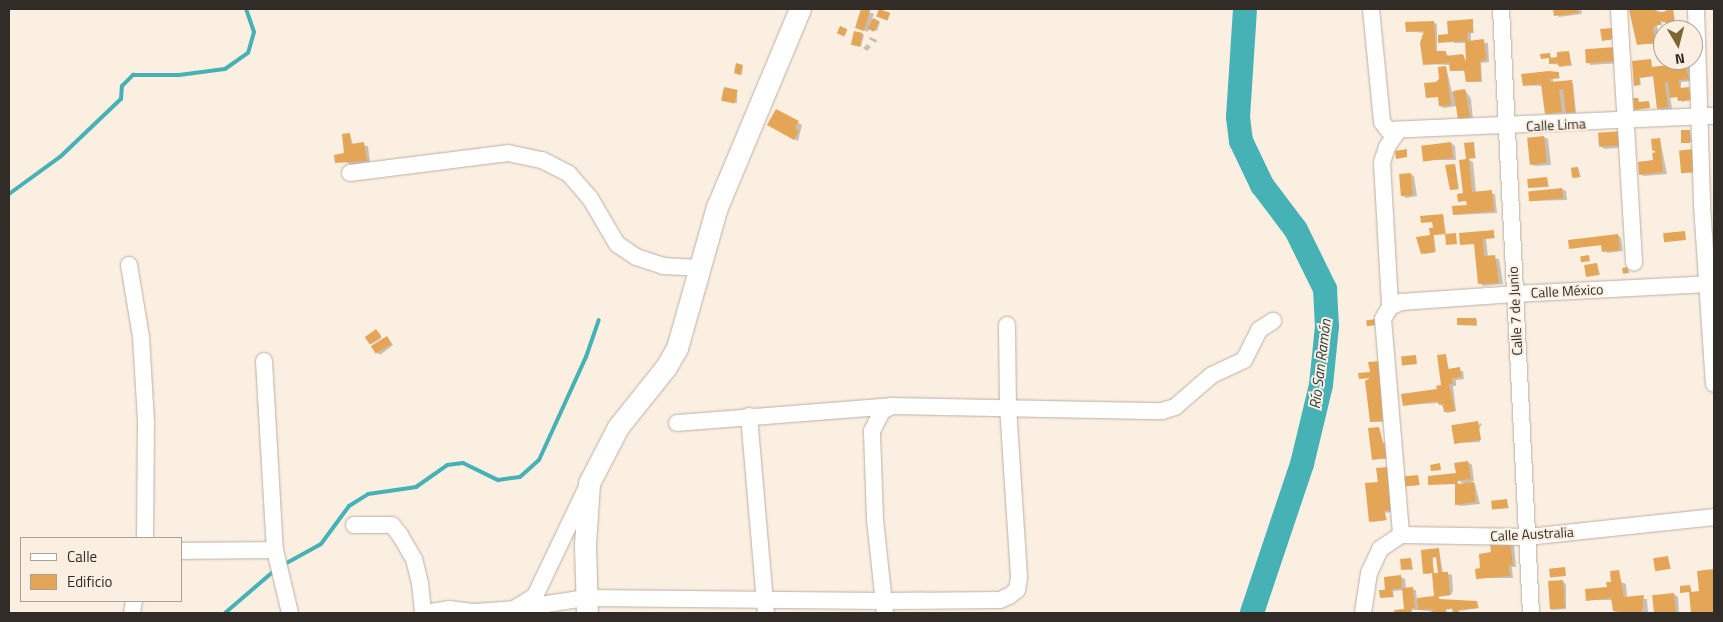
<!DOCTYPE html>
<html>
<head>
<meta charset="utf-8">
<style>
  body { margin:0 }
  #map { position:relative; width:1723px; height:622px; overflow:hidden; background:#fbefe2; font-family:"Titillium Web",sans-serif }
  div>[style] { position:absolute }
  .shadow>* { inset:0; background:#0003; transform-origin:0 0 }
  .stream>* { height:4px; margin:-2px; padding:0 2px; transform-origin:2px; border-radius:2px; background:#46b2b5 }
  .river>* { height:24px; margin:-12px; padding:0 12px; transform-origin:12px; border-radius:12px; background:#46b2b5 }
  .building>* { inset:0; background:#e5a557; transform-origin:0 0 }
  .roads { filter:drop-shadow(0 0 1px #bbafa3) drop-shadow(0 0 1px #bbafa3) }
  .minor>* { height:16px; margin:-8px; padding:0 8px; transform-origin:8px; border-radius:8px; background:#fff }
  .major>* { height:21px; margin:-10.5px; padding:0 10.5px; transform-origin:10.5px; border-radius:10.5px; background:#fff }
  span { translate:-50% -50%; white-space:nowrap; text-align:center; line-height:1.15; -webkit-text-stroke:4px #fbefe2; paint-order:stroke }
  .street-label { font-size:14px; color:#312c28 }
  .water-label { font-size:15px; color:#243c3d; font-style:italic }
  .frame { position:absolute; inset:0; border:10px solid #312c28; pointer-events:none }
  .legend { position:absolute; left:20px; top:537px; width:162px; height:65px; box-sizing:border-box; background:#fbefe2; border:1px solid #aaa198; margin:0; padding:6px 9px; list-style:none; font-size:15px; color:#312c28 }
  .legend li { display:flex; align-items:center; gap:10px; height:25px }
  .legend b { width:25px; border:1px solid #aaa198 }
  .north { position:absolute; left:1653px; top:20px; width:50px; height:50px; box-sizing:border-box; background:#fbefe2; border:1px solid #aaa198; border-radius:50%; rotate:172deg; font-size:14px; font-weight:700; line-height:20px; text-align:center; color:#312c28 }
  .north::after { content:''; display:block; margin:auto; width:18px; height:22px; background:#7c6535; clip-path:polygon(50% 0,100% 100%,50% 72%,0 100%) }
</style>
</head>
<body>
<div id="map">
  <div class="shadow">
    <i style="clip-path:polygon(862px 9px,874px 14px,872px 19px,880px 22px,877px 31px,869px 28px,868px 32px,860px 29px)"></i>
    <i style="clip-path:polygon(1554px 9px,1581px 9px,1582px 14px,1559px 17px)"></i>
    <i style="clip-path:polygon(1652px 9px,1666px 13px,1666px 9px,1673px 9px,1676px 24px,1685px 23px,1687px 30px,1673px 30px,1671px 23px,1661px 21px,1662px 25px,1657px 25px,1659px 44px,1638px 44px,1630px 11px)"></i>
    <i style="clip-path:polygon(1472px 21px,1474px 33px,1471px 33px,1471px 42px,1488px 43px,1489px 62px,1481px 63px,1482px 82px,1469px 82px,1465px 71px,1453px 71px,1450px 65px,1424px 64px,1425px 33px,1407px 31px,1433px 22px,1437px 24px,1437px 53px,1445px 52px,1450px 57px,1463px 56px,1466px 63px,1466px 43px,1454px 43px,1450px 35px)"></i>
    <i style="clip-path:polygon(855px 32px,864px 35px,861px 47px,853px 44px)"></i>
    <i style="clip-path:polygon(870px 37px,877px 40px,876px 43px,869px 39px)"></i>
    <i style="clip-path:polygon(867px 44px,871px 47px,867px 51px,863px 48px)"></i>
    <i style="clip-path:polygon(1569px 52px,1572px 66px,1552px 64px,1550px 58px,1542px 58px,1550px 54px,1552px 59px,1559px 58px)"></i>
    <i style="clip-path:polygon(1587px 53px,1621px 63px,1590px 65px)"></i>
    <i style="clip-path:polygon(1669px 60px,1685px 60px,1690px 67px,1692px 81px,1681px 82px,1681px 89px,1690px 89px,1692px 100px,1681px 102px,1684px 98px,1670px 96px,1672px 109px,1662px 110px,1658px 108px,1654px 76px,1640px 78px,1641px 85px,1635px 85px,1633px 62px,1651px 69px,1669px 66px)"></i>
    <i style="clip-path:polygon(743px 66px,742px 75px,737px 74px)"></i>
    <i style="clip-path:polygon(1446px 67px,1452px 92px,1465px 90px,1471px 99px,1473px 120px,1462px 121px,1458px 119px,1457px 106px,1444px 108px,1440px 106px,1439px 97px,1428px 97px)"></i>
    <i style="clip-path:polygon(1558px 73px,1560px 78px,1553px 79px,1553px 83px,1573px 83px,1576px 113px,1548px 114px,1543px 86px,1524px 85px)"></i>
    <i style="clip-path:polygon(737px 91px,737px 103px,725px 101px)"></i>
    <i style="clip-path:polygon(777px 111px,802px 125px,798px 141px,769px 125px)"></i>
    <i style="clip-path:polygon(1690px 131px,1692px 142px,1685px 143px)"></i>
    <i style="clip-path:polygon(350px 134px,353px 145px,368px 146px,370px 162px,351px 165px,346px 162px,336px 162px,344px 155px)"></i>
    <i style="clip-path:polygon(1599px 135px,1627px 147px,1605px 149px,1601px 147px)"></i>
    <i style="clip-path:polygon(1544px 137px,1548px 139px,1551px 165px,1535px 166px,1531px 164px)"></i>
    <i style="clip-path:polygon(1660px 139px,1667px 174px,1644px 176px,1640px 174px,1659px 153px)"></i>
    <i style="clip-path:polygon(1451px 143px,1455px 146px,1456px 160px,1424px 160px)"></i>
    <i style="clip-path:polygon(1473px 143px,1476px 158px,1469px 159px)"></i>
    <i style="clip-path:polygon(1680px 152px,1701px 173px,1682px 172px)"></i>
    <i style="clip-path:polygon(1469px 160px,1473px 162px,1476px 193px,1495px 194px,1497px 213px,1454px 215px,1467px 206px,1467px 201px,1459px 201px,1466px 194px)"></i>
    <i style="clip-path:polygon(1455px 165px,1459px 189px,1452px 190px,1451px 189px)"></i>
    <i style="clip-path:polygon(1578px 168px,1581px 177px,1575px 178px,1573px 177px)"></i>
    <i style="clip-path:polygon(1410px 174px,1414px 176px,1417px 196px,1406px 198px,1402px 195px)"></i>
    <i style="clip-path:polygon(1547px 178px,1549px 187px,1530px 188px)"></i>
    <i style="clip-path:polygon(1562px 189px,1566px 191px,1567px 200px,1530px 201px,1529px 192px)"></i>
    <i style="clip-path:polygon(1443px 215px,1446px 234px,1434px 235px,1436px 252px,1424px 254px,1434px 229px,1433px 222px,1422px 222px)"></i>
    <i style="clip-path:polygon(1493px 231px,1495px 238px,1486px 239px,1488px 257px,1499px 259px,1503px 284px,1483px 286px,1480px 283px,1476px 244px,1461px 244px)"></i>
    <i style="clip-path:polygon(1618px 235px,1621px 238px,1623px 251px,1607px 253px,1602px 245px,1570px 248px)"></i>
    <i style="clip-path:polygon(1597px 264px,1600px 275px,1587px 276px)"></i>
    <i style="clip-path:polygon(1477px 320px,1477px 326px,1458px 325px,1476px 319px)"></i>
    <i style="clip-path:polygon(378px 332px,382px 338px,372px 344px,371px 343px)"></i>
    <i style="clip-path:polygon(388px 339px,393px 345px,380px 355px,373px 348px)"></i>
    <i style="clip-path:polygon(1446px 356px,1449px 370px,1463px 371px,1464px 379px,1456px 380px,1456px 386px,1453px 386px,1456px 411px,1447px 413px,1440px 403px,1404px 405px,1442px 386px)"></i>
    <i style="clip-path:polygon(1371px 373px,1390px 422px,1371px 422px,1372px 378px,1360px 378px)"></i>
    <i style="clip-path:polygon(1478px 422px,1480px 442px,1454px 443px)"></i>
    <i style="left:1480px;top:423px;width:2px;height:19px;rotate:27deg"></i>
    <i style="clip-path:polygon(1379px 428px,1382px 442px,1389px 444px,1391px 459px,1373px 459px)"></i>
    <i style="clip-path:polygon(evenodd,1468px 462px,1472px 465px,1474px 481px,1471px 481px,1475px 484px,1480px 504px,1460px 506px,1456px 504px,1456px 484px,1451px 484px,1455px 474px,1468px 462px,1458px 480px,1464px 484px,1458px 485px,1458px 480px)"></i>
    <i style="clip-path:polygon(1418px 476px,1420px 485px,1405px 486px)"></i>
    <i style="clip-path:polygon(1381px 483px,1396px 511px,1385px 513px,1387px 520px,1372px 522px)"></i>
    <i style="clip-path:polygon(1506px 500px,1509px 508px,1494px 509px)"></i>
    <i style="clip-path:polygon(1510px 543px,1514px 546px,1516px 567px,1512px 567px,1513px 578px,1477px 578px,1492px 553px)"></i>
    <i style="clip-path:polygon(1439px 550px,1443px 573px,1452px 575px,1453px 590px,1451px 595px,1439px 597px,1440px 600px,1477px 602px,1479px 608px,1459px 611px,1459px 613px,1454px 613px,1453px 609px,1444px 610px,1449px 613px,1419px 610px,1412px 610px,1412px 613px,1396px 613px,1406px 610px,1404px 590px,1393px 591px,1394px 597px,1381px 597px,1401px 577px,1405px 579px,1406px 589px,1416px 590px,1417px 600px,1434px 598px,1439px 574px,1437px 557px,1433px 558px,1433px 573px,1426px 574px,1422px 551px)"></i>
    <i style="clip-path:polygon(1668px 558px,1671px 569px,1656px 570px)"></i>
    <i style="clip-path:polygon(1411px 559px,1413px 570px,1403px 569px)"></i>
    <i style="clip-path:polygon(1714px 570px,1714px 613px,1692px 613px,1690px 592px,1681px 592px,1690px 586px,1692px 593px,1700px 592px,1698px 572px)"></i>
    <i style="clip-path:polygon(1618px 571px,1621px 582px,1626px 584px,1627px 598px,1647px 599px,1648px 613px,1618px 613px,1614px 611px,1613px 600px,1588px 600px,1608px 588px)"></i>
    <i style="clip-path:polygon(1562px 581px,1566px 584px,1566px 609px,1551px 610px)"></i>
    <i style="clip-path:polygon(1674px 594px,1678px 597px,1679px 613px,1655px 613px,1653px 597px)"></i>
  </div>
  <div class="stream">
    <i style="left:9px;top:194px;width:63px;rotate:-36deg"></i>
    <i style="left:60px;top:157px;width:84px;rotate:-43.6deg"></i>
    <i style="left:121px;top:99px;width:13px;rotate:-86deg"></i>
    <i style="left:122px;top:86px;width:16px;rotate:-45deg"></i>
    <i style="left:133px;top:75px;width:46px"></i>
    <i style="left:179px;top:75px;width:46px;rotate:-7.4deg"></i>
    <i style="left:225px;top:69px;width:28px;rotate:-35deg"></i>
    <i style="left:248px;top:53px;width:22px;rotate:-74deg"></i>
    <i style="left:254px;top:32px;width:24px;rotate:-109deg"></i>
    <i style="left:283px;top:565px;width:43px;rotate:-28.9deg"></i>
    <i style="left:321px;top:544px;width:47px;rotate:-53.6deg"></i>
    <i style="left:349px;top:506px;width:22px;rotate:-32deg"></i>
    <i style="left:368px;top:494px;width:49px;rotate:-8.3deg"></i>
    <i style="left:416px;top:487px;width:38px;rotate:-35deg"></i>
    <i style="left:447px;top:465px;width:16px;rotate:-7deg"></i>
    <i style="left:463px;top:463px;width:39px;rotate:26deg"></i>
    <i style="left:498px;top:480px;width:22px;rotate:-8deg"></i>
    <i style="left:520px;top:477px;width:25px;rotate:-42deg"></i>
    <i style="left:539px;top:460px;width:113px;rotate:-65.5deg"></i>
    <i style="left:586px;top:357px;width:39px;rotate:-71deg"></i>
    <i style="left:225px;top:613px;width:66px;rotate:-40.7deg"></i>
  </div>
  <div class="river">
    <i style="left:1245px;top:9px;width:108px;rotate:93.7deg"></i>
    <i style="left:1238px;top:117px;width:24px;rotate:83deg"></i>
    <i style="left:1241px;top:141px;width:49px;rotate:64.5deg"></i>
    <i style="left:1262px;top:185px;width:56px;rotate:52.9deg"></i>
    <i style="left:1296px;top:230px;width:66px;rotate:63.8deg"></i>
    <i style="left:1325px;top:289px;width:37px;rotate:87deg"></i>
    <i style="left:1327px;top:326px;width:59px;rotate:95.8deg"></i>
    <i style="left:1321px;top:385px;width:81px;rotate:103.5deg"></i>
    <i style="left:1302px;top:464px;width:157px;rotate:108.6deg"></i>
  </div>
  <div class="building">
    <i style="clip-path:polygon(861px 9px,870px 10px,864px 31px,855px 28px)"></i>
    <i style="left:879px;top:9px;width:12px;height:8px;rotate:20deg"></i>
    <i style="clip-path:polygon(1553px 9px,1578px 9px,1578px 13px,1554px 16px)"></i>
    <i style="clip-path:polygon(1652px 9px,1659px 13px,1673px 9px,1674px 23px,1685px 22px,1687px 30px,1671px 30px,1670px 24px,1660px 21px,1661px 24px,1653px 27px,1655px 43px,1637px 45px,1629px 10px)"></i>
    <i style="left:873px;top:18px;width:7px;height:12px;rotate:27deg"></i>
    <i style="clip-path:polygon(1473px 19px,1473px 32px,1467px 33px,1468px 41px,1484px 39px,1486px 60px,1480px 61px,1481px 81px,1466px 82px,1464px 70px,1450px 71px,1449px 63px,1423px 65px,1420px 43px,1424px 31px,1406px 32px,1405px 22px,1434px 21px,1436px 51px,1446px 51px,1446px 56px,1463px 54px,1466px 62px,1465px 41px,1438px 43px,1438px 35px,1448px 34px,1447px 21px)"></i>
    <i style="left:840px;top:26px;width:8px;height:8px;rotate:23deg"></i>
    <i style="clip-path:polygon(1613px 28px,1614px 39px,1602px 41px,1600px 29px)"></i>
    <i style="left:854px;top:31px;width:9px;height:14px;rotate:13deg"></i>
    <i style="left:1616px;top:47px;width:14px;height:31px;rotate:86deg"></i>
    <i style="clip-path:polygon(1569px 51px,1571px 65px,1559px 67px,1558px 63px,1549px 64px,1549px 58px,1541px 59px,1540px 54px,1550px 53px,1550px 58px,1557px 57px,1557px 52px)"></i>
    <i style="clip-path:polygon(1651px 59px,1652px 67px,1668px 65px,1668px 60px,1684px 60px,1689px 79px,1679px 80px,1680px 88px,1689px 87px,1691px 100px,1678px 101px,1677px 97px,1670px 98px,1668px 82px,1665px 82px,1668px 107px,1657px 109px,1653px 76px,1639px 78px,1640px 85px,1634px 86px,1632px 61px)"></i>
    <i style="clip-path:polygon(736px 63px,743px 65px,740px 75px,734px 73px)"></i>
    <i style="clip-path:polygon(1446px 66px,1451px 105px,1439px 106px,1438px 97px,1426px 98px,1424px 83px,1436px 82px,1439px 79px,1438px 67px)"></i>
    <i style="clip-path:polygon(1549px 71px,1559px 72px,1559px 78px,1550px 79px,1550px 82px,1572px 80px,1575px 112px,1566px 113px,1563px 89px,1559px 90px,1562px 112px,1545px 114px,1541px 84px,1523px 86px,1521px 74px)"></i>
    <i style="left:724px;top:87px;width:14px;height:14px;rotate:12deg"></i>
    <i style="left:1465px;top:89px;width:29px;height:12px;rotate:80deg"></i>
    <i style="clip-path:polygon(1633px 98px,1638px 98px,1639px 102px,1649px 101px,1650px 108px,1634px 110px)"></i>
    <i style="clip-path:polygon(776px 109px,799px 121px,795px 128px,799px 131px,794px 140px,767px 125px)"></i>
    <i style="left:1681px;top:130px;width:9px;height:13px"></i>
    <i style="left:1622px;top:131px;width:14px;height:24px;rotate:86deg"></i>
    <i style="clip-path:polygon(350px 133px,351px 144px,364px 142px,367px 161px,335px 163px,334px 155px,344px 153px,342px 134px)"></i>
    <i style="left:1544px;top:136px;width:27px;height:17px;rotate:84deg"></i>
    <i style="clip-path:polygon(1660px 138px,1663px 172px,1639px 175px,1638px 162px,1653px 160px,1652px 153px,1656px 152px,1652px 150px,1651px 139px)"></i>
    <i style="left:1451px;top:142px;width:16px;height:30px;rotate:83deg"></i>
    <i style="clip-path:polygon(1474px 142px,1475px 158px,1469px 158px,1472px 192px,1492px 190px,1494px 211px,1453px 215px,1452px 206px,1467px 205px,1466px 201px,1458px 202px,1457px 194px,1463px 193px,1459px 160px,1466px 159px,1464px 143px)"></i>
    <i style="clip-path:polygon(1407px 149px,1407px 157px,1396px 159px,1395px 151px)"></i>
    <i style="left:1695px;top:149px;width:23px;height:16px;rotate:85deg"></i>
    <i style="clip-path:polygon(1455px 164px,1458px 189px,1450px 190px,1445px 165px)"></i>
    <i style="left:1578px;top:167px;width:10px;height:7px;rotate:84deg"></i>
    <i style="left:1411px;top:173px;width:22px;height:12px;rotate:85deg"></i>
    <i style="left:1547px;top:177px;width:9px;height:20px;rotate:84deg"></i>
    <i style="left:1562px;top:188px;width:10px;height:34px;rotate:84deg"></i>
    <i style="clip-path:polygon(1443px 214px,1445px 234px,1433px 235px,1435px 252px,1421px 254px,1416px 237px,1430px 235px,1429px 228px,1433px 228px,1432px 222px,1421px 223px,1420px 216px)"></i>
    <i style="clip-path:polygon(1494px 230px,1494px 238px,1483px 239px,1484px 256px,1495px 255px,1499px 283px,1478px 284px,1474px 244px,1460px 245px,1459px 233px)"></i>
    <i style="left:1685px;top:231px;width:9px;height:22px;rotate:84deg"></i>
    <i style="left:1456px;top:233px;width:11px;height:11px;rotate:85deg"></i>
    <i style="clip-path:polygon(1618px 234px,1620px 250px,1602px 252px,1601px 245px,1569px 249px,1568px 240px)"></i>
    <i style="left:1589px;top:255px;width:6px;height:9px;rotate:81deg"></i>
    <i style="left:1597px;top:263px;width:12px;height:13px;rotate:81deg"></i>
    <i style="left:1628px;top:267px;width:6px;height:6px;rotate:81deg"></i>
    <i style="left:1457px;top:318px;width:19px;height:7px"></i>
    <i style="left:1375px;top:319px;width:6px;height:9px;rotate:81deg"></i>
    <i style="left:376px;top:329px;width:9px;height:14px;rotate:54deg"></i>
    <i style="left:387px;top:336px;width:9px;height:19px;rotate:58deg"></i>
    <i style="clip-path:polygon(1446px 354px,1448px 369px,1460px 367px,1461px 377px,1452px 378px,1453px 384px,1449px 384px,1455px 411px,1444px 412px,1443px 404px,1439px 405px,1438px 401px,1403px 406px,1401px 394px,1437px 389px,1436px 386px,1441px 385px,1437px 355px)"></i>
    <i style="left:1416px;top:355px;width:9px;height:15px;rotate:84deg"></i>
    <i style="clip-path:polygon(1380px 361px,1387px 420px,1370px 422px,1365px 381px,1370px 378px,1359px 379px,1358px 373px,1370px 372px,1368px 362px)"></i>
    <i style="left:1478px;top:421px;width:19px;height:27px;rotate:81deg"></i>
    <i style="clip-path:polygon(1379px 427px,1387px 458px,1372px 460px,1368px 428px)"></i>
    <i style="clip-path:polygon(1468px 461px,1471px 479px,1457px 481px,1457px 484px,1474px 482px,1476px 502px,1455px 505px,1455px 484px,1428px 485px,1428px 476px,1456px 473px,1454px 463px)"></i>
    <i style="clip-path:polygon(1440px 463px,1441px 470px,1431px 471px,1430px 465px)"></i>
    <i style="clip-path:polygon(1388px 467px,1393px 510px,1384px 511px,1386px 520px,1369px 522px,1365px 483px,1378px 482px,1376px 468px)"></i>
    <i style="left:1418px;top:475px;width:10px;height:15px;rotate:84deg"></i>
    <i style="left:1507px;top:499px;width:9px;height:16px;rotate:84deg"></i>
    <i style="clip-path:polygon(1510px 542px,1513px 565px,1509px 565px,1510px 576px,1476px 579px,1475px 569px,1480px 568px,1479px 554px,1491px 552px,1490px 544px)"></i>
    <i style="clip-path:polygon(evenodd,1439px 548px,1441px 572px,1448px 572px,1450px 595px,1438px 596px,1439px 599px,1477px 601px,1478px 608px,1458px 610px,1458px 613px,1453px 613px,1452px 608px,1446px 609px,1446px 613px,1429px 613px,1435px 609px,1418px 610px,1417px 598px,1434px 596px,1432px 573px,1423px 574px,1421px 550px,1439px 548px,1432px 557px,1436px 557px,1438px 573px,1434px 573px,1432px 557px)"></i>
    <i style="left:1668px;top:556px;width:13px;height:15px;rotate:81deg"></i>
    <i style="left:1411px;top:558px;width:11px;height:11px;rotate:85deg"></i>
    <i style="left:1565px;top:567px;width:9px;height:16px;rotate:84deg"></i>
    <i style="clip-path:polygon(1714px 569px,1714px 613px,1691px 613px,1689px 592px,1680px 593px,1680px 586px,1690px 585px,1691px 592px,1699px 591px,1697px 571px)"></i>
    <i style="clip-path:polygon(1619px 570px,1624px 597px,1644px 595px,1642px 613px,1613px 611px,1611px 598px,1586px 601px,1585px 589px,1607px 587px,1606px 582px,1611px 582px,1610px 571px)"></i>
    <i style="clip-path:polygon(1401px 575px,1402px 588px,1392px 589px,1393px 597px,1380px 598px,1379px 590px,1385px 590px,1384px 577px)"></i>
    <i style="left:1563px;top:580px;width:28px;height:15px;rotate:86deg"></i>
    <i style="clip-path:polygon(1413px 587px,1415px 608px,1411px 608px,1411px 613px,1395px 613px,1394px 610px,1404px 609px,1402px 588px)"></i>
    <i style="left:1674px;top:593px;width:20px;height:22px;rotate:84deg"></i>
  </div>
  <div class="roads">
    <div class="minor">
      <i style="left:1371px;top:9px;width:114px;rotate:84.4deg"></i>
      <i style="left:1382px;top:122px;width:10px;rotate:53deg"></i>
      <i style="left:1388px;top:130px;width:326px;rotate:-2.5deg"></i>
      <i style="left:1501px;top:9px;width:605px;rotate:87.16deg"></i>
      <i style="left:1619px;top:9px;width:254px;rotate:86.6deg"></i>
      <i style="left:1696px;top:9px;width:196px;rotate:88.2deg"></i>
      <i style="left:1702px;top:205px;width:179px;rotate:86.2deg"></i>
      <i style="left:1398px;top:131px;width:19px;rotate:125deg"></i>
      <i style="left:1387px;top:147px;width:16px;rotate:108deg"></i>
      <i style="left:1382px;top:162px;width:145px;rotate:86.8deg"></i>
      <i style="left:1390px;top:307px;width:14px;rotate:120deg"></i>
      <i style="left:1383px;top:319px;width:217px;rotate:85.2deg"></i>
      <i style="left:350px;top:173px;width:159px;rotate:-7.2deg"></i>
      <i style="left:508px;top:153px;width:35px;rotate:12deg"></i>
      <i style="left:542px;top:160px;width:30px;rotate:27deg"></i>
      <i style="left:569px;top:174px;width:32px;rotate:49deg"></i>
      <i style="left:590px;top:198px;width:53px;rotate:59.6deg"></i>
      <i style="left:617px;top:244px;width:23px;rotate:34deg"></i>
      <i style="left:636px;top:257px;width:28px;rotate:18deg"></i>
      <i style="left:663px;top:266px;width:36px;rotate:3deg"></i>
      <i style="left:129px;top:265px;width:73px;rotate:80.5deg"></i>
      <i style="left:141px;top:337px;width:85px;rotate:86.6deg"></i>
      <i style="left:146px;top:422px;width:116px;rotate:90.5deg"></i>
      <i style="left:1390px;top:307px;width:12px;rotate:-24deg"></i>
      <i style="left:1401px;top:302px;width:113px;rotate:-4deg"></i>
      <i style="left:1514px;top:294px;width:200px;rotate:-2.9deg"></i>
      <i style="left:264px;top:361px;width:189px;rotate:86.7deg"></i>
      <i style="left:275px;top:550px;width:65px;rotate:76.6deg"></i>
      <i style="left:749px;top:416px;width:198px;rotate:85.1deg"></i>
      <i style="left:677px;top:423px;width:216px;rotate:-4.5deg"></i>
      <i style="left:354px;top:525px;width:38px"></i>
      <i style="left:392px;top:525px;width:13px;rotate:51deg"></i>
      <i style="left:400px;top:535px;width:28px;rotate:60deg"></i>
      <i style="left:414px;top:559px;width:25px;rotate:76deg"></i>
      <i style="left:420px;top:583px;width:30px;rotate:84deg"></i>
      <i style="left:181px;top:551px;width:94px;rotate:-0.6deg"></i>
      <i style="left:514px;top:609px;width:73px;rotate:-8.7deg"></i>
      <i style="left:586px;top:598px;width:297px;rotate:0.6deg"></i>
      <i style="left:883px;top:601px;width:117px;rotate:-0.5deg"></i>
      <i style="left:1000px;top:600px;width:10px;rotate:-24deg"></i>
      <i style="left:1009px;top:596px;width:10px;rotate:-37deg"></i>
      <i style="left:1017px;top:590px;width:13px;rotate:-81deg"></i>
      <i style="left:1019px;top:577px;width:169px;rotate:-93.7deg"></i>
      <i style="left:1008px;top:408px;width:83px;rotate:-90.7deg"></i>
      <i style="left:132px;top:613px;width:12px;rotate:-81deg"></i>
      <i style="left:424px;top:613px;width:25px;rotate:-9deg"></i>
      <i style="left:449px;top:609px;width:26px;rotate:7deg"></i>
      <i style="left:475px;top:612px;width:39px;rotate:-4deg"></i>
      <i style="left:514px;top:609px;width:25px;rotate:-32deg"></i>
      <i style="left:535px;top:596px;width:123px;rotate:-64.5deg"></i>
      <i style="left:885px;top:613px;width:95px;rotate:-96.1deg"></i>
      <i style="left:875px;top:519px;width:88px;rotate:-92deg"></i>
      <i style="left:872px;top:431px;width:22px;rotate:-63deg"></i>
      <i style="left:882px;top:411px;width:11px;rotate:-27deg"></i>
      <i style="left:892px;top:406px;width:270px;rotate:1.1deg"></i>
      <i style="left:1162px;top:411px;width:14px;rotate:-17deg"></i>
      <i style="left:1175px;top:407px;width:49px;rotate:-40.9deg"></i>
      <i style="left:1212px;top:375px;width:35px;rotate:-25deg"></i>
      <i style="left:1244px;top:360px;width:34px;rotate:-63deg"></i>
      <i style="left:1259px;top:330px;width:17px;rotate:-33deg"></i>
      <i style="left:1363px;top:613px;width:40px;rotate:-81.5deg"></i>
      <i style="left:1369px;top:573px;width:26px;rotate:-65deg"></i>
      <i style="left:1380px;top:549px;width:25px;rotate:-34deg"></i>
      <i style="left:1401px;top:535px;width:126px;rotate:0.9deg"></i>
      <i style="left:1527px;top:537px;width:188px;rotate:-6.1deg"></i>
    </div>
    <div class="major">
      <i style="left:587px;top:613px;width:69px;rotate:-91.7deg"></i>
      <i style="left:585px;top:544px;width:61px;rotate:-86.2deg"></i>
      <i style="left:589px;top:483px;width:63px;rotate:-62.6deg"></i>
      <i style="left:618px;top:427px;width:77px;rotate:-51.3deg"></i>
      <i style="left:666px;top:367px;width:22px;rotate:-60deg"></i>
      <i style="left:677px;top:348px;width:147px;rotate:-74.2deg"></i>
      <i style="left:717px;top:207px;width:215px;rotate:-67.3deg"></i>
    </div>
  </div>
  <div class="street-label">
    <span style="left:1556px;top:125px;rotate:-3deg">Calle Lima</span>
    <span style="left:1567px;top:291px;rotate:-3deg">Calle México</span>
    <span style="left:1515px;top:311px;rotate:-93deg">Calle 7 de Junio</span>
    <span style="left:1532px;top:534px;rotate:-3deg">Calle Australia</span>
  </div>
  <div class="water-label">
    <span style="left:1320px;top:364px;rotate:-83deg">Río San Ramón</span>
  </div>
  <div class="frame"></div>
  <ul class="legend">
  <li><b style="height:6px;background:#fff"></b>Calle</li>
  <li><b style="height:14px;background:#e5a557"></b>Edificio</li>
  </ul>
  <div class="north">N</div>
</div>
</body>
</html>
